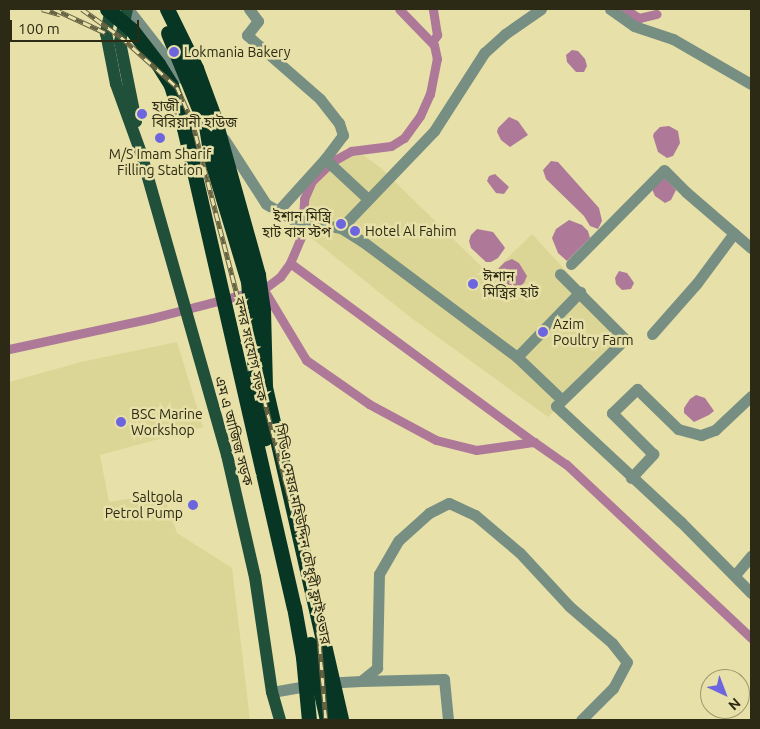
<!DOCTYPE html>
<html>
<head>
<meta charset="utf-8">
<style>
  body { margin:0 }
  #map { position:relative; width:760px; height:729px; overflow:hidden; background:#e7e0a8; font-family:Ubuntu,"Noto Sans Bengali",sans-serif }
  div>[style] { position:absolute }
  .built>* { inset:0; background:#dcd696 }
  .water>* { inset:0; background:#ae7899 }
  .canal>* { height:9px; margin:-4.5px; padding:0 4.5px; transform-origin:4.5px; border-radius:4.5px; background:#ae7899 }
  .minor>* { height:11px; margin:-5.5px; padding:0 5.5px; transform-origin:5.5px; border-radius:5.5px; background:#778f83 }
  .major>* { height:12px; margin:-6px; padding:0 6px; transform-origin:6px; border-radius:6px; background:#204f3a }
  .highway>* { height:15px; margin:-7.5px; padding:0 7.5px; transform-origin:7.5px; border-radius:7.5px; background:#083624 }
  .rail>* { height:4.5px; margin-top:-2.25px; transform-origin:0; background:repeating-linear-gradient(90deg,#e7e0a8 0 8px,#676443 0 16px); box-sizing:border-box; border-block:1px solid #676443 }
  .dots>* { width:14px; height:14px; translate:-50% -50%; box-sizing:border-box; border:2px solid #e7e0a8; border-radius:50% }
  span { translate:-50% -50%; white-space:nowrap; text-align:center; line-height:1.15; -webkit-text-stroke:5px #e7e0a8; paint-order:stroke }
  .poi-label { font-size:14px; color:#2c2a14 }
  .left { translate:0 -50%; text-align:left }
  .right { translate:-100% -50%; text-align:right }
  .street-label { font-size:14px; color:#2c2a14 }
  .frame { position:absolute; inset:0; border:10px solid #2c2a14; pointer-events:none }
  .north { position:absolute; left:700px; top:669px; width:50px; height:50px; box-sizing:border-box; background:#e7e0a8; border:1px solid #9c976d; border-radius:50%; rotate:137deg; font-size:14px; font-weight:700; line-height:20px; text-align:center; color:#2c2a14 }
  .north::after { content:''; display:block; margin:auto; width:18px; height:22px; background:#6d65df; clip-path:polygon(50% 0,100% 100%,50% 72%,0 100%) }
  .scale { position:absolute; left:10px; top:20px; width:129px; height:22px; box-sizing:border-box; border:2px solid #2c2a14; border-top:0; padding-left:6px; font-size:15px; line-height:18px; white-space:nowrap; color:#2c2a14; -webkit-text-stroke:4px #e7e0a8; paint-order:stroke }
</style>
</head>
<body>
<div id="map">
  <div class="built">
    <i style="clip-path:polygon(363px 155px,381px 168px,490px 275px,532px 234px,629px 339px,548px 417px,410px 317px,309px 236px,306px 217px,308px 200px,316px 185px,326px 171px,338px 162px,350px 156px)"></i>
    <i style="clip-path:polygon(177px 342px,203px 427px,100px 455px,109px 502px,163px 493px,177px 533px,232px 568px,250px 720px,9px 720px,9px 382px,81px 362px)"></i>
  </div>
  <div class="water">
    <i style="clip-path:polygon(572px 50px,578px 51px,585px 59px,587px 66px,584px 72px,576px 72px,567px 62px,566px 55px)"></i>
    <i style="clip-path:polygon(509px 117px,518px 121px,528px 135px,510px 147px,501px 140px,497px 132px,498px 128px)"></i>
    <i style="clip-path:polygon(669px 126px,678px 131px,680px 143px,673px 156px,667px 158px,658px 152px,653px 136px,654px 133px,660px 127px)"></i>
    <i style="clip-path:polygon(551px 161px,558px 162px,599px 208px,602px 221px,598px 229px,590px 226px,584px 216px,546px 179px,543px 170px)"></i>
    <i style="clip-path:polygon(495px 174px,509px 187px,504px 194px,496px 193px,487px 181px,489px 176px)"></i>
    <i style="clip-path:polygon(664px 177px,676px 190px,671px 200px,665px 203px,655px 196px,652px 189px)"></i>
    <i style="clip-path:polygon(569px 220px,582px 225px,588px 231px,590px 238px,567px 261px,558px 253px,552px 238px,556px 229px)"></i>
    <i style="clip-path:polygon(477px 229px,493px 232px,503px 245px,505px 248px,498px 258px,491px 262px,486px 262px,471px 248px,469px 241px,471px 235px)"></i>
    <i style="clip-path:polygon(512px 259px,519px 263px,527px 276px,524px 283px,519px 287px,506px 284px,498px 276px,499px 268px,505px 262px)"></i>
    <i style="clip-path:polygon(619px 271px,627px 273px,630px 277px,634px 283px,631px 289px,622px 290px,616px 284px,615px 278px)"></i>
    <i style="clip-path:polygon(696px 395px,705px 398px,714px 411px,709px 415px,694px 422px,684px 413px,684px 408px,690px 399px)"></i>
  </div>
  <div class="canal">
    <i style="left:625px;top:9px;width:17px;rotate:33deg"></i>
    <i style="left:639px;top:18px;width:18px;rotate:-13deg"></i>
    <i style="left:432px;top:42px;width:9px;rotate:-54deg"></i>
    <i style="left:437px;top:35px;width:26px;rotate:-99deg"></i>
    <i style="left:290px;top:263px;width:303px;rotate:36.3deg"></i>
    <i style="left:264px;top:290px;width:82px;rotate:59deg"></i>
    <i style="left:306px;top:360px;width:77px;rotate:34.9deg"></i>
    <i style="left:369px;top:404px;width:76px;rotate:28.2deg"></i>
    <i style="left:436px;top:440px;width:41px;rotate:14deg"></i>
    <i style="left:476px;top:450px;width:59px;rotate:-7.9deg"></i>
    <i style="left:534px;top:442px;width:39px;rotate:35deg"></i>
    <i style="left:566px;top:464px;width:254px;rotate:43.2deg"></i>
    <i style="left:9px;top:349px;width:146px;rotate:-12.2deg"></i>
    <i style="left:152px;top:318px;width:116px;rotate:-14.5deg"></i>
    <i style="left:264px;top:289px;width:20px;rotate:-37deg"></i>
    <i style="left:280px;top:277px;width:17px;rotate:-54deg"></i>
    <i style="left:290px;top:263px;width:28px;rotate:-67deg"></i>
    <i style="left:301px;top:237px;width:38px;rotate:-85deg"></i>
    <i style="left:304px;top:199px;width:20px;rotate:-66deg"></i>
    <i style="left:312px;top:181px;width:29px;rotate:-44deg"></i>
    <i style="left:333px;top:161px;width:21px;rotate:-29deg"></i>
    <i style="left:351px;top:151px;width:40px;rotate:-7.1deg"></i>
    <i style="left:391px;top:146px;width:15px;rotate:-32deg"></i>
    <i style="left:404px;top:138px;width:27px;rotate:-54deg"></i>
    <i style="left:420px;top:116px;width:24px;rotate:-66deg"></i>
    <i style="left:430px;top:94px;width:36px;rotate:-79deg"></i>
    <i style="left:437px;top:59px;width:14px;rotate:-102deg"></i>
    <i style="left:434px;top:45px;width:50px;rotate:-134.2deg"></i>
  </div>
  <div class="minor">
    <i style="left:128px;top:9px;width:88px;rotate:52deg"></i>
    <i style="left:249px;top:9px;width:15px;rotate:53deg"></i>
    <i style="left:258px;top:21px;width:18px;rotate:128deg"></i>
    <i style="left:247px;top:35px;width:97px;rotate:41.2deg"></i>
    <i style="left:320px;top:99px;width:31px;rotate:52deg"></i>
    <i style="left:339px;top:123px;width:13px;rotate:72deg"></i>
    <i style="left:343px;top:135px;width:30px;rotate:127deg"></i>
    <i style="left:325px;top:159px;width:72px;rotate:132.2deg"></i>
    <i style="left:610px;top:9px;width:29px;rotate:35deg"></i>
    <i style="left:634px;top:26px;width:41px;rotate:18.4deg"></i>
    <i style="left:673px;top:39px;width:90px;rotate:30deg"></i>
    <i style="left:224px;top:139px;width:77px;rotate:57.1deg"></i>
    <i style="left:266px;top:204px;width:32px;rotate:30deg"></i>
    <i style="left:294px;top:220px;width:48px;rotate:9.7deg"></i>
    <i style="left:341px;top:228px;width:25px;rotate:32deg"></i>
    <i style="left:362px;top:241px;width:194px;rotate:36.8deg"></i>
    <i style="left:517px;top:357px;width:62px;rotate:43.7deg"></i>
    <i style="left:325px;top:159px;width:59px;rotate:42.9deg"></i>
    <i style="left:341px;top:228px;width:134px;rotate:-46.2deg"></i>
    <i style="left:434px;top:131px;width:93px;rotate:-57.3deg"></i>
    <i style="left:484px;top:53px;width:28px;rotate:-42deg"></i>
    <i style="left:505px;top:34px;width:44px;rotate:-34.8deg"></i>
    <i style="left:571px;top:264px;width:132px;rotate:-45.3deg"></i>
    <i style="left:664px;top:170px;width:31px;rotate:45deg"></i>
    <i style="left:686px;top:192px;width:86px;rotate:40.7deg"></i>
    <i style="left:560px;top:274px;width:92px;rotate:45deg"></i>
    <i style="left:625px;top:339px;width:96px;rotate:135.8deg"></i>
    <i style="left:556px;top:406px;width:171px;rotate:42.9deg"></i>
    <i style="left:681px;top:522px;width:100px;rotate:45.4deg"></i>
    <i style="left:652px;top:334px;width:68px;rotate:-48.6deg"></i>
    <i style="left:697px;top:283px;width:62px;rotate:-53.5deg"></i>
    <i style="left:517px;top:357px;width:91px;rotate:-45.9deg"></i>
    <i style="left:631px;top:478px;width:33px;rotate:-47deg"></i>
    <i style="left:653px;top:454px;width:58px;rotate:-135deg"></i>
    <i style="left:612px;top:413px;width:35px;rotate:-44deg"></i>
    <i style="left:637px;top:389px;width:57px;rotate:44.3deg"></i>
    <i style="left:678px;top:429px;width:24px;rotate:15deg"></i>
    <i style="left:701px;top:435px;width:15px;rotate:-20deg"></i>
    <i style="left:715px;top:430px;width:50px;rotate:-43.4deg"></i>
    <i style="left:735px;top:575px;width:25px;rotate:-50deg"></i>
    <i style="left:361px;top:681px;width:83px;rotate:-1.4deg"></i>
    <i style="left:444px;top:679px;width:41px;rotate:84.4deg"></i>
    <i style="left:272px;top:692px;width:52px;rotate:-10deg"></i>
    <i style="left:323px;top:683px;width:38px;rotate:-3deg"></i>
    <i style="left:361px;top:681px;width:21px;rotate:-39deg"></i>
    <i style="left:377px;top:668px;width:94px;rotate:-88.8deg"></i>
    <i style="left:379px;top:574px;width:39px;rotate:-60deg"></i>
    <i style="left:399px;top:540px;width:40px;rotate:-42deg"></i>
    <i style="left:429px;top:513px;width:22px;rotate:-27deg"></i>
    <i style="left:449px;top:503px;width:29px;rotate:25deg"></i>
    <i style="left:475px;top:515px;width:59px;rotate:40.2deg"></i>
    <i style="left:520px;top:553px;width:72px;rotate:47.2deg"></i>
    <i style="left:569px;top:606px;width:57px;rotate:40.7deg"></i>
    <i style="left:612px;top:643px;width:24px;rotate:52deg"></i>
    <i style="left:627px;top:662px;width:30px;rotate:118deg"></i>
    <i style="left:613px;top:688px;width:45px;rotate:135deg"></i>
  </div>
  <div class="major">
    <i style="left:111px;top:9px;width:25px;rotate:102deg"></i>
    <i style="left:106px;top:33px;width:52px;rotate:78.9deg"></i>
    <i style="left:116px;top:84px;width:73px;rotate:70.1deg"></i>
    <i style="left:141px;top:153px;width:314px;rotate:74.1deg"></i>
    <i style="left:227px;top:455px;width:125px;rotate:77.1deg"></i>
    <i style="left:255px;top:577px;width:116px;rotate:81.6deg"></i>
    <i style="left:272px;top:692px;width:29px;rotate:74deg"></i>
    <i style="left:127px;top:9px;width:34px;rotate:102deg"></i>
    <i style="left:120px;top:42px;width:81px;rotate:78.6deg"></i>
  </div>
  <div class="highway">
    <i style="left:107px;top:9px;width:33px;rotate:40deg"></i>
    <i style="left:132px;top:30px;width:43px;rotate:52.6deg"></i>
    <i style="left:158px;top:64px;width:25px;rotate:58deg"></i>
    <i style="left:171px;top:85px;width:45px;rotate:73.2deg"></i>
    <i style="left:184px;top:128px;width:491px;rotate:77.1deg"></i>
    <i style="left:294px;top:607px;width:51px;rotate:79.8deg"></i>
    <i style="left:303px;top:657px;width:63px;rotate:84.6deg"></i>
    <i style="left:167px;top:9px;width:66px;rotate:63.8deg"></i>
    <i style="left:196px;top:68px;width:52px;rotate:69.8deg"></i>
    <i style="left:214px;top:117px;width:164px;rotate:74.4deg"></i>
    <i style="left:258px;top:275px;width:35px;rotate:82deg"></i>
    <i style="left:263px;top:310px;width:77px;rotate:88.5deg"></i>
    <i style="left:265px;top:387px;width:342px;rotate:77.1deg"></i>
    <i style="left:168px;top:33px;width:100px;rotate:67.8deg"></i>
    <i style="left:206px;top:126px;width:36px;rotate:81deg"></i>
    <i style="left:212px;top:162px;width:124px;rotate:73.2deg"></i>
    <i style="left:248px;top:281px;width:103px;rotate:85.6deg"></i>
    <i style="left:256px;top:384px;width:55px;rotate:80.5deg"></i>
    <i style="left:310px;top:644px;width:78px;rotate:77.4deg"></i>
  </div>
  <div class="rail">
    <i style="left:42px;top:9px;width:19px;rotate:16deg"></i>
    <i style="left:54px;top:9px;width:57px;rotate:24.8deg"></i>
    <i style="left:82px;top:9px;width:48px;rotate:35.7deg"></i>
    <i style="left:121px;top:37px;width:75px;rotate:41.8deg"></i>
    <i style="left:177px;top:87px;width:36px;rotate:66deg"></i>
    <i style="left:192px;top:120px;width:494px;rotate:75.5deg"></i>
    <i style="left:316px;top:598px;width:122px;rotate:85.3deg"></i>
  </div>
  <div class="dots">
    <i style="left:174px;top:52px;background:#6d65df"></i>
    <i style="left:142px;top:114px;background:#6d65df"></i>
    <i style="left:160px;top:138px;background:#6d65df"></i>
    <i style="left:341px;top:224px;background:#6d65df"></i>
    <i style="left:355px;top:231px;background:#6d65df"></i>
    <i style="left:473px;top:284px;background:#6d65df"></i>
    <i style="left:543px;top:332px;background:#6d65df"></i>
    <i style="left:121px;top:422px;background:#6d65df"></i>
    <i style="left:193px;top:505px;background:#6d65df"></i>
  </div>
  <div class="poi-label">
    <span class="left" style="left:184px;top:52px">Lokmania Bakery</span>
    <span class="left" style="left:152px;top:114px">হাজী<br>বিরিয়ানী হাউজ</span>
    <span style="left:160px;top:162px">M/S Imam Sharif<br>Filling Station</span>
    <span class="right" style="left:331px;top:224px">ইশান মিস্ত্রি<br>হাট বাস স্টপ</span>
    <span class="left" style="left:365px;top:231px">Hotel Al Fahim</span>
    <span class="left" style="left:483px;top:284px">ঈশান<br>মিস্ত্রির হাট</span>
    <span class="left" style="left:553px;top:332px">Azim<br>Poultry Farm</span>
    <span class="left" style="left:131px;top:422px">BSC Marine<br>Workshop</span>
    <span class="right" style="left:183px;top:505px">Saltgola<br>Petrol Pump</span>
  </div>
  <div class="street-label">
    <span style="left:251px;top:349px;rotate:77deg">বন্দর সংযোগ সড়ক</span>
    <span style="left:234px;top:431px;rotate:75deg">এম এ আজিজ সড়ক</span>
    <span style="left:303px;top:534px;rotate:78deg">সিডিএ মেয়র মহিউদ্দিন চৌধুরী ফ্লাইওভার</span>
  </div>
  <div class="frame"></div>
  <div class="north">N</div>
  <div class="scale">100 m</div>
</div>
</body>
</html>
